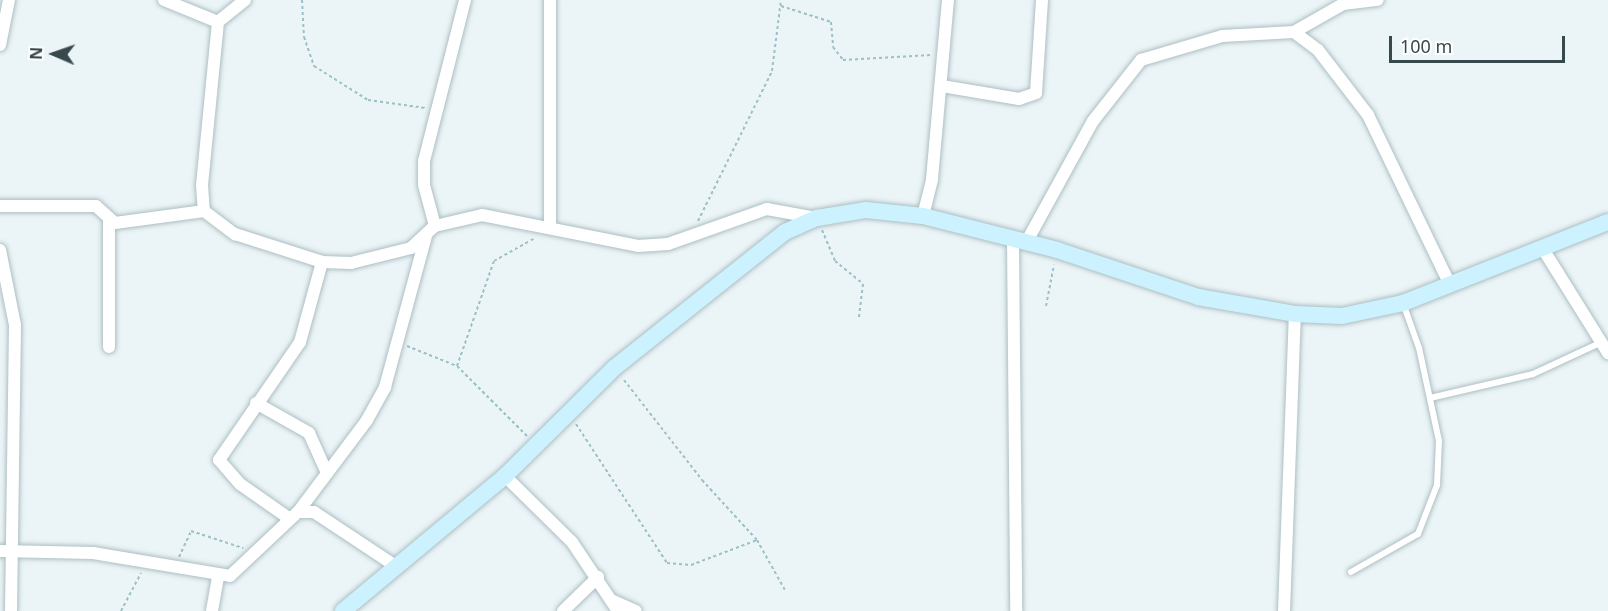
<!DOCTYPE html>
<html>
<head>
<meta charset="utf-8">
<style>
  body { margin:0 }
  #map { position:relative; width:1608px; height:611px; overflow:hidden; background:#ebf4f6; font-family:"Noto Sans",sans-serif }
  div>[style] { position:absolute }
  .path>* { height:2px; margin-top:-1px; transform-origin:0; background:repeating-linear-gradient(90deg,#9cc0c6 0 3px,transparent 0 6px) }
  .roads { filter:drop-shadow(0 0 2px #acbfc3) drop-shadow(0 0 2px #acbfc3) }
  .lane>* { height:6px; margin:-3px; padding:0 3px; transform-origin:3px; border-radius:3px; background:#fff }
  .street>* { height:12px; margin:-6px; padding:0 6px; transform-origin:6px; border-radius:6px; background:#fff }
  .secondary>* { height:16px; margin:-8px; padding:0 8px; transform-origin:8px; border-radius:8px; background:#ccf2ff }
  span { translate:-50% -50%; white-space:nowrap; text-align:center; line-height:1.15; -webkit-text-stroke:4.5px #fff; paint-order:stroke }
  .north { position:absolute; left:24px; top:24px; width:60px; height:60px; -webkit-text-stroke:4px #fff; paint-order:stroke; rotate:272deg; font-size:16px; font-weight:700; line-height:24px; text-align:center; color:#37494c }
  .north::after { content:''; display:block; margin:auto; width:21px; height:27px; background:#37494c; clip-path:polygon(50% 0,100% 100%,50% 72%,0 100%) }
  .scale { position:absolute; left:1389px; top:36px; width:176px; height:27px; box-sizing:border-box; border:3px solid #37494c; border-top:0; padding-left:8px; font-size:18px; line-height:21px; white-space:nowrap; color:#37494c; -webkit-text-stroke:4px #fff; paint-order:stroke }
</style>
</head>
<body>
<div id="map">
  <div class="path">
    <i style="left:302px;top:0;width:37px;rotate:87deg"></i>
    <i style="left:304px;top:37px;width:31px;rotate:71deg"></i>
    <i style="left:314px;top:66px;width:64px;rotate:32.2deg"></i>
    <i style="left:368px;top:100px;width:58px;rotate:8deg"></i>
    <i style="left:781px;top:6px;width:52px;rotate:17.7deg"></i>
    <i style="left:831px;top:22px;width:25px;rotate:85deg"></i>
    <i style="left:833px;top:47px;width:16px;rotate:52deg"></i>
    <i style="left:843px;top:60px;width:88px;rotate:-3.3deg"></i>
    <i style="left:698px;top:221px;width:167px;rotate:-63.7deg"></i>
    <i style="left:772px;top:71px;width:72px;rotate:-82.8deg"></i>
    <i style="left:822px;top:230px;width:34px;rotate:67deg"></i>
    <i style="left:835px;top:261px;width:36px;rotate:39deg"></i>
    <i style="left:863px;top:284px;width:35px;rotate:97deg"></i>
    <i style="left:1046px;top:306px;width:42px;rotate:-79deg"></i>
    <i style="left:407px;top:346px;width:54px;rotate:21.8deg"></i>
    <i style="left:457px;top:366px;width:99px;rotate:45deg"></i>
    <i style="left:457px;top:366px;width:111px;rotate:-70.6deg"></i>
    <i style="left:494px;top:261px;width:47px;rotate:-29.3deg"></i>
    <i style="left:624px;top:380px;width:127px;rotate:52deg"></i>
    <i style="left:702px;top:480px;width:81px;rotate:47.5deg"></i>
    <i style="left:757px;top:540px;width:57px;rotate:60.8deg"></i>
    <i style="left:576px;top:424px;width:166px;rotate:56.8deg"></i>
    <i style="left:667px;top:563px;width:24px;rotate:5deg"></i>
    <i style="left:691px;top:565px;width:71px;rotate:-20.7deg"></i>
    <i style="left:179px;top:557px;width:29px;rotate:-65deg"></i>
    <i style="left:191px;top:531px;width:55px;rotate:18.1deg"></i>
    <i style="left:121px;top:611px;width:43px;rotate:-62.2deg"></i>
  </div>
  <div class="roads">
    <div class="lane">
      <i style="left:1430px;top:398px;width:106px;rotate:-13.1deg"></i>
      <i style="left:1533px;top:374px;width:76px;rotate:-24.9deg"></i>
      <i style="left:1351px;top:572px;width:77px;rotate:-29.6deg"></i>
      <i style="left:1418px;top:534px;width:53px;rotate:-68.8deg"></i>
      <i style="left:1437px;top:485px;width:44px;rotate:-87.4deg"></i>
      <i style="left:1439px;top:441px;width:95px;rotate:-102.1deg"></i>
      <i style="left:1419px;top:348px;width:48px;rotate:-109.6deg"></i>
    </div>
    <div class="street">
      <i style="left:164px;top:0;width:58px;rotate:22.2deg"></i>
      <i style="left:245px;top:0;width:35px;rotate:141deg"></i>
      <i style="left:218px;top:22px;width:164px;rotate:95.6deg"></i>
      <i style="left:202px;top:185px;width:26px;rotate:86deg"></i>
      <i style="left:204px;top:211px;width:39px;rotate:37deg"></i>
      <i style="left:235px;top:234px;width:91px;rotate:17.8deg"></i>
      <i style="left:322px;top:262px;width:29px;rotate:2deg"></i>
      <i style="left:351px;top:263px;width:62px;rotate:-14deg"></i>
      <i style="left:411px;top:248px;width:33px;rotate:-43deg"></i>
      <i style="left:435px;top:226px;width:48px;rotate:-13.2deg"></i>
      <i style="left:482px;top:215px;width:159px;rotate:11.2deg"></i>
      <i style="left:638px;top:246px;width:30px;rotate:-4deg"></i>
      <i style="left:668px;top:244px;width:105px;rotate:-19.5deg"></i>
      <i style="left:767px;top:209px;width:51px;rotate:10.2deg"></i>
      <i style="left:1294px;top:32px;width:56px;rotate:-29.7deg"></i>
      <i style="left:1343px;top:4px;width:35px;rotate:-7deg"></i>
      <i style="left:0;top:45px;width:46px;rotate:-78.7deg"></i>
      <i style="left:942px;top:86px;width:78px;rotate:9.6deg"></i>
      <i style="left:1019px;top:99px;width:18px;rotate:-19deg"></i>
      <i style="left:1036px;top:93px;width:93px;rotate:-86.3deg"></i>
      <i style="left:0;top:206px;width:96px"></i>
      <i style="left:96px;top:206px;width:25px;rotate:42deg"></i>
      <i style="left:115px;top:223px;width:90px;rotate:-7.7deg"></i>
      <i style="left:923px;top:216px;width:38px;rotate:-76deg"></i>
      <i style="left:932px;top:179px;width:180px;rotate:-84.9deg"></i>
      <i style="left:435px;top:226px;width:42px;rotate:-105deg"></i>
      <i style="left:424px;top:185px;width:24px;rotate:-90deg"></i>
      <i style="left:424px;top:161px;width:166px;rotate:-75.7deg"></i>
      <i style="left:550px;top:227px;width:227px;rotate:-90deg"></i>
      <i style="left:1013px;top:238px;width:373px;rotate:89.5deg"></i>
      <i style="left:1027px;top:241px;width:137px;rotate:-61.2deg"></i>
      <i style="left:1093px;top:121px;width:78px;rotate:-51.8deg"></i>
      <i style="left:1141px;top:60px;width:84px;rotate:-16.5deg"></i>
      <i style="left:1222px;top:36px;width:72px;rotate:-3.2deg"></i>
      <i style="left:1294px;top:32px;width:30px;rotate:37deg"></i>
      <i style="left:1318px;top:50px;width:82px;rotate:52.4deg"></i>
      <i style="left:1368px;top:115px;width:189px;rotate:64.2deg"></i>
      <i style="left:1543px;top:249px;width:123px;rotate:58deg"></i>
      <i style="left:0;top:250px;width:76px;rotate:78.7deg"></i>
      <i style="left:15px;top:325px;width:286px;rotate:90.8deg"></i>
      <i style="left:109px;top:347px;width:127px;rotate:-90deg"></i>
      <i style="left:256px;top:403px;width:61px;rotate:29.5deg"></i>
      <i style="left:309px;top:433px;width:44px;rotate:65.8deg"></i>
      <i style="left:505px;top:476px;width:94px;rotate:44.6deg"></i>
      <i style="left:572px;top:542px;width:83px;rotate:56.3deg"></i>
      <i style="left:298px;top:512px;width:115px;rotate:-53.1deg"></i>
      <i style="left:367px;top:420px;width:38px;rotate:-61deg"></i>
      <i style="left:385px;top:387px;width:156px;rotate:-74.8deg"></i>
      <i style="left:290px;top:519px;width:61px;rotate:-145deg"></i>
      <i style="left:240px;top:484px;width:32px;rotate:-131deg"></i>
      <i style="left:219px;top:460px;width:143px;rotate:-55.5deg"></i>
      <i style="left:300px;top:342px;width:83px;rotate:-74.6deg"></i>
      <i style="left:0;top:551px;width:93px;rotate:1.2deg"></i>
      <i style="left:93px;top:553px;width:139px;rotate:9.5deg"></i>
      <i style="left:230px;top:576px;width:93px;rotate:-43.3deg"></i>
      <i style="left:298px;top:512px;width:16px"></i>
      <i style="left:314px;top:512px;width:100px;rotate:33.5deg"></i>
      <i style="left:611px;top:600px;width:27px;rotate:24deg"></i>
      <i style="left:212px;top:611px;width:35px;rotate:-80deg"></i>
      <i style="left:563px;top:611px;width:49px;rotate:-44.2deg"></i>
      <i style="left:1284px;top:611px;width:297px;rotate:-87.9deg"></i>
    </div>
    <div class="secondary">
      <i style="left:343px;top:611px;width:211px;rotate:-39.8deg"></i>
      <i style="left:505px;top:476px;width:153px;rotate:-44.7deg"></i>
      <i style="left:614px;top:368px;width:218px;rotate:-38.5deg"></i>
      <i style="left:785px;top:232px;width:35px;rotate:-24deg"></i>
      <i style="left:817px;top:218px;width:50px;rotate:-9.3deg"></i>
      <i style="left:866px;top:210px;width:57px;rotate:6deg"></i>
      <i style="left:923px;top:216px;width:138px;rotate:14.2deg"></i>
      <i style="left:1057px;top:250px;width:149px;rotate:18.4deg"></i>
      <i style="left:1198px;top:297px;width:98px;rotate:9.9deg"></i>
      <i style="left:1295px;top:314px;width:47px;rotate:2.4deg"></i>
      <i style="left:1342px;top:316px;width:62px;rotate:-12deg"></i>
      <i style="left:1403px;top:303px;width:220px;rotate:-21.6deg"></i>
    </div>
  </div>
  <div class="north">N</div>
  <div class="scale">100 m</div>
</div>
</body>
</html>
